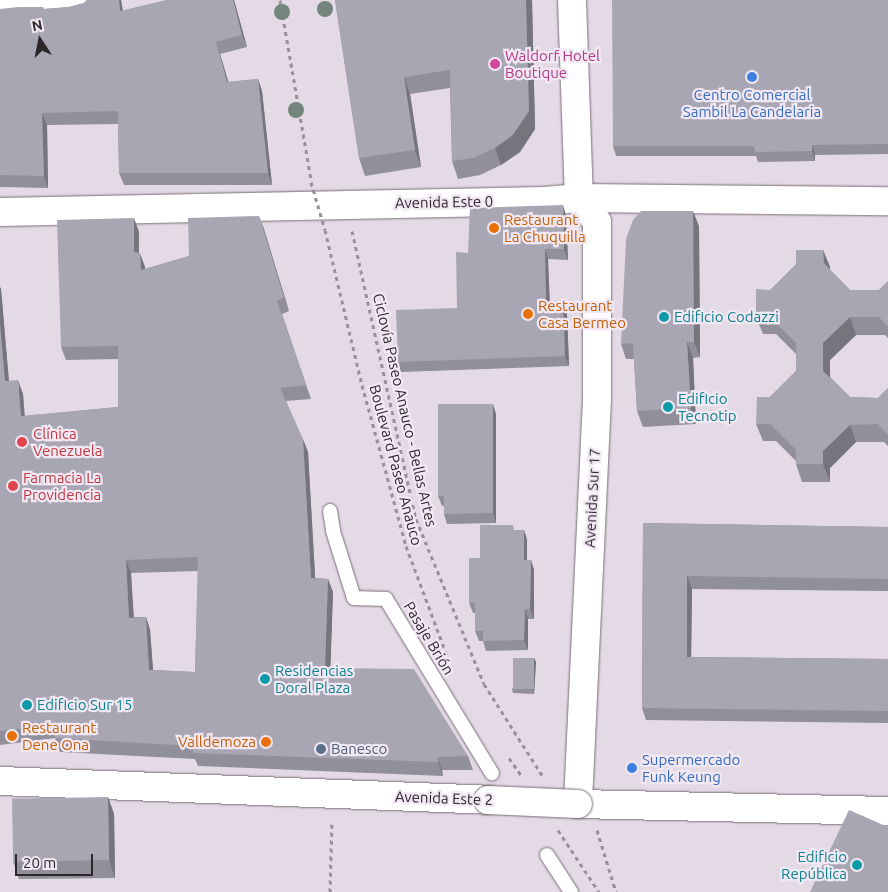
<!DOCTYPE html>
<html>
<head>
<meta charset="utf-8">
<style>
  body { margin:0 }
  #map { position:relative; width:888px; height:892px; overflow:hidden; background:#e4dae5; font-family:Ubuntu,sans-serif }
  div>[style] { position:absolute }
  .path>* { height:3px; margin-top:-1.5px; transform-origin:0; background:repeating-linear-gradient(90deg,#979098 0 4px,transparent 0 8px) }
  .roads { filter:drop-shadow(0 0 1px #786f79) drop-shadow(0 0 1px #786f79) }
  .lane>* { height:14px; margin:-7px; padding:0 7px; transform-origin:7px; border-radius:7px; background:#fff }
  .street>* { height:28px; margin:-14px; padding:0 14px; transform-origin:14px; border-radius:14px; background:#fff }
  .path-bridge>* { height:3px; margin-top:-1.5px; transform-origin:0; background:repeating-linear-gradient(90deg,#979098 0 4px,transparent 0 8px) }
  .bridges { filter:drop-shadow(0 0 1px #786f79) drop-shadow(0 0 1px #786f79) }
  .street-bridge>* { height:28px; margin:-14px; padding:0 14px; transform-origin:14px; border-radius:14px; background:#fff }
  .trees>* { width:16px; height:16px; margin:-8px; border-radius:50%; background:#74857e }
  .wall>* { inset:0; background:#918f9a }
  .shaded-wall>* { inset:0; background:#76747d }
  .building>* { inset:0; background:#a9a6b3; transform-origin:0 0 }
  .dots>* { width:14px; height:14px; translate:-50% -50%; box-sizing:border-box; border:2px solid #f1e8f3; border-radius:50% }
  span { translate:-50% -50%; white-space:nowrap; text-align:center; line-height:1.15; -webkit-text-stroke:4.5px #f1e8f3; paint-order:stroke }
  .hotel-label { font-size:15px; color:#b23c85 }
  .left { translate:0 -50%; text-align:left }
  .shop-label { font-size:15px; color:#366cbe }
  .street-label { font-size:15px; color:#2b272b }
  .food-label { font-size:15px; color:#c56008 }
  .right { translate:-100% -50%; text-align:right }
  .culture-label { font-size:15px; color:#0d838f }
  .health-label { font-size:15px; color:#be3a42 }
  .service-label { font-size:15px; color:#4e5e75 }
  .north { position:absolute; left:15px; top:15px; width:50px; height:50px; -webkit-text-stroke:4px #f1e8f3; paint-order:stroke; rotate:349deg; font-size:14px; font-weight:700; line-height:20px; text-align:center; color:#2b272b }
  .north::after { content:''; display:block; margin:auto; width:18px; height:22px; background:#2b272b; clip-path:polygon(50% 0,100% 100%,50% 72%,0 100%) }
  .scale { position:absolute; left:15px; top:854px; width:78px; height:22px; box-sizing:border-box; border:2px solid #2b272b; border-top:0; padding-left:6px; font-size:15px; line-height:18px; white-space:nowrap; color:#2b272b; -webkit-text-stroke:4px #f1e8f3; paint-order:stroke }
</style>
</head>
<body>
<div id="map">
  <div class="path">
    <i style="left:280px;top:0;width:182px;rotate:80.2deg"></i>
    <i style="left:325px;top:230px;width:159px;rotate:76.6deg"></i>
    <i style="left:362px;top:385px;width:167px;rotate:74.7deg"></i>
    <i style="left:406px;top:546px;width:123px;rotate:69.5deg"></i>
    <i style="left:352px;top:231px;width:295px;rotate:77.5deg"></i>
    <i style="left:416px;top:519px;width:178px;rotate:67.6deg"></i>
    <i style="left:484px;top:684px;width:108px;rotate:57.5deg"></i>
    <i style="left:509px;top:758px;width:21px;rotate:55deg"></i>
    <i style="left:558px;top:830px;width:74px;rotate:56.5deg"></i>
    <i style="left:597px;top:830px;width:65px;rotate:73deg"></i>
    <i style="left:330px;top:892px;width:71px;rotate:-88.4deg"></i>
  </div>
  <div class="roads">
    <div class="lane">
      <i style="left:330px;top:511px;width:20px;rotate:81deg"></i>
      <i style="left:333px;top:531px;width:70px;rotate:72.6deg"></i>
      <i style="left:354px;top:598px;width:32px;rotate:2deg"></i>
      <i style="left:386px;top:599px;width:204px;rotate:58.7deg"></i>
      <i style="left:547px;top:855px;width:44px;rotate:57deg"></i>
    </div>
    <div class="street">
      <i style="left:572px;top:0;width:198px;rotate:88deg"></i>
      <i style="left:0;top:4px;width:73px;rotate:-0.8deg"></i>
      <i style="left:73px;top:3px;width:10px;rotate:-17deg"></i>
      <i style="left:579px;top:198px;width:30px;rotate:53deg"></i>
      <i style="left:597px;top:222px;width:177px;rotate:90deg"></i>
      <i style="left:597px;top:399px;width:405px;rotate:92.7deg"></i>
      <i style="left:578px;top:804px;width:310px;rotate:1.3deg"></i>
      <i style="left:0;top:212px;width:545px;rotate:-1.16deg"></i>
      <i style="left:545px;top:201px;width:34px;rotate:-5deg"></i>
      <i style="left:579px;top:198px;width:309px;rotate:0.6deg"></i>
      <i style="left:0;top:781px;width:488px;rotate:2.2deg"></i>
    </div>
  </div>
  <div class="path-bridge">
    <i style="left:311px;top:182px;width:50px;rotate:73.7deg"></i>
  </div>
  <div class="bridges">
    <div class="street-bridge">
      <i style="left:488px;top:800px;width:90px;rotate:2.5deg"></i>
    </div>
  </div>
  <div class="trees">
    <i style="left:325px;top:9px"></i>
    <i style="left:282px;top:12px"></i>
    <i style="left:296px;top:110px"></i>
  </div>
  <div class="wall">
    <i style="clip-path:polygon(87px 0,121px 0,123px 11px,234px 0,247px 47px,220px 54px,228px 82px,258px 79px,262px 91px,272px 185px,124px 185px,119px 173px,118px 124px,47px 125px,48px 188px,0 187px,0 9px,44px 9px,69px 7px,84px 3px)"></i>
    <i style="clip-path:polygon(335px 0,532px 0,535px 129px,520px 152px,501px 165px,480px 175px,458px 179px,452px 161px,450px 88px,410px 94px,421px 167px,365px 176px,359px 158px)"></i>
    <i style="clip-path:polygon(888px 0,888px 154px,815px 155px,815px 161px,758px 162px,756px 156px,616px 156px,613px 146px)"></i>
    <i style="clip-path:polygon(566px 215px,568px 260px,548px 259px,550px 304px,567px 314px,569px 366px,401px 372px,398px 362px,457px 308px,468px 253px)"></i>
    <i style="clip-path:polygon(evenodd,259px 216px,289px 311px,282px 314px,311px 399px,286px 401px,308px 452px,315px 578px,328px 579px,333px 592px,330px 668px,468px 756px,473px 770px,442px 770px,443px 776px,198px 766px,195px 759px,60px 752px,55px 738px,0 745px,0 287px,1px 289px,9px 381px,23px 394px,25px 416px,118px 407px,118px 359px,66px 360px,61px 347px,139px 232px,139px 253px,145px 269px,189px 256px,259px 216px,198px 571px,195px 672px,153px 670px,150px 630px,146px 617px,134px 617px,131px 573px,198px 571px)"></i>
    <i style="clip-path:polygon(699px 226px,700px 357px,693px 358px,696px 424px,643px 427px,637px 411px,634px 359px,626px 359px,621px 344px)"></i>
    <i style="clip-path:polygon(823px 250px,830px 267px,830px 270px,850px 290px,879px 290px,888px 281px,888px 338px,885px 335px,856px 335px,830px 360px,830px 377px,850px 397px,878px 398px,888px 388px,888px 446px,884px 442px,856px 442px,830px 468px,830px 482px,802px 482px,796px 464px,796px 461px,776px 441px,763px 441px,756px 424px,770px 397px,796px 371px,796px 354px,776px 334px,763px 334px,756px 317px)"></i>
    <i style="clip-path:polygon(496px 414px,496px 523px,447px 524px,444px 514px,444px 506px,442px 506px,438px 496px)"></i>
    <i style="clip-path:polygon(643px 523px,888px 527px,888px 591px,692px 589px,691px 657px,888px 659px,888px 723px,646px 720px,642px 708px)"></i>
    <i style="clip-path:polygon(515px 530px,524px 530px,527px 540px,527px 560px,531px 560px,534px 570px,534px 619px,528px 619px,528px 650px,486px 651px,483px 641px,479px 641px,475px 631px,475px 613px,473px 613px,469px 603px,480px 558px)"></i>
    <i style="clip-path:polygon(534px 658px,536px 662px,534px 694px,513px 693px,512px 689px)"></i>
    <i style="clip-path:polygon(108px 797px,114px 814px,115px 878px,19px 879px,13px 861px)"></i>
  </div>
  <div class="shaded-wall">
    <i style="clip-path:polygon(119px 0,121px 0,125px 23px,120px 11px)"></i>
    <i style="clip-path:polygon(233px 0,234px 0,247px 47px,242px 35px)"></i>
    <i style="clip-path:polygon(526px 0,532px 0,535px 129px,520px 152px,501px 165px,495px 148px)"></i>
    <i style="clip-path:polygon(216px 42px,220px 54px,232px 94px,227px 82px)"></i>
    <i style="clip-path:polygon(404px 77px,410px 94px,421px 167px,415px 150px)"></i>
    <i style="clip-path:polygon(258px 79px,262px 91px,272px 185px,268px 173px)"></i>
    <i style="clip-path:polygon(42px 113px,47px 125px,48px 188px,44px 176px)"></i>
    <i style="clip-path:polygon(812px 145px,815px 155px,815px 161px,812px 151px)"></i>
    <i style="clip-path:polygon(563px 205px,566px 215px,568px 260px,564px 249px)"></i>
    <i style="clip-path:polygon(693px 211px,699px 226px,700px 357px,694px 342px)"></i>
    <i style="clip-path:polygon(259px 216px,264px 229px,289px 311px,284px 297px)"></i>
    <i style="clip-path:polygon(134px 218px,139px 232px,139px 265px,134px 252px)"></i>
    <i style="clip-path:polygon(545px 249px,548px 259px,550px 314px,546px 304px)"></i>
    <i style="clip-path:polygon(823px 250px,830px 267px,830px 281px,824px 263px)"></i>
    <i style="clip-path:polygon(140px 253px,145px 267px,146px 283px,141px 270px)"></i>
    <i style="clip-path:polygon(0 287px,1px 289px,10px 395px,5px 381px,0 324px)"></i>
    <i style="clip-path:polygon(563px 304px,567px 314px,569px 366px,565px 356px)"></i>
    <i style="clip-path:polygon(850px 317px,856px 335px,830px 360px,830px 388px,823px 371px,823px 343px)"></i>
    <i style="clip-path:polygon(687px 342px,693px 358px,696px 424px,691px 408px)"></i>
    <i style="clip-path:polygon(18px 380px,23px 394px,25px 430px,21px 416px)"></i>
    <i style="clip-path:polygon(493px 404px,496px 414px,496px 523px,493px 513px)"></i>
    <i style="clip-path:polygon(850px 425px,856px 442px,830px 468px,830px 482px,823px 464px,823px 451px)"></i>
    <i style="clip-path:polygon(303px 439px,308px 452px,316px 592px,311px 578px)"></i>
    <i style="clip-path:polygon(524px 530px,527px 540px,527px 570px,524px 560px)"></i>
    <i style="clip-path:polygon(126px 560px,131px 573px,134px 631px,129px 618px)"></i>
    <i style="clip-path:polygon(531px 560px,534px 570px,534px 619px,530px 609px)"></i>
    <i style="clip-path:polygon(687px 576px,692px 589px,691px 669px,687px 657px)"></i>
    <i style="clip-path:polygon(328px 579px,333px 592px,330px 682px,325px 668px)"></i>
    <i style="clip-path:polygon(525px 609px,528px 619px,528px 650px,524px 640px)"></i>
    <i style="clip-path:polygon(146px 617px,150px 630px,154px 683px,149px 670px)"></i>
    <i style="clip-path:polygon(534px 658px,536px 662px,534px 694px,533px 690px)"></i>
    <i style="clip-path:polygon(437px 757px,442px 770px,443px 776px,438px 762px)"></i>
    <i style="clip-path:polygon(108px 797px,114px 814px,115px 878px,109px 860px)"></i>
  </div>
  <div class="building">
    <i style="clip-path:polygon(87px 0,119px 0,120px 11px,166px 0,233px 0,242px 35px,216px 42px,227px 82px,258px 79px,268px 173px,119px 173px,118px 111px,42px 113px,44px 176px,0 175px,0 9px,18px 7px,43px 7px,44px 9px,69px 7px,84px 3px)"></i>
    <i style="clip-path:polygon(335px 0,526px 0,529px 111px,513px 135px,495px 148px,473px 158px,452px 161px,450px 70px,404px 77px,415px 150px,359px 158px)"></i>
    <i style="clip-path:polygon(612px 0,888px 0,888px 144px,812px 145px,812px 151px,755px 152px,754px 146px,613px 146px)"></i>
    <i style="clip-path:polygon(563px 205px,564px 249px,545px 249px,546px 304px,563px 304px,565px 356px,398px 362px,396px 310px,457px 308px,456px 252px,468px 253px,470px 208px)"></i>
    <i style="clip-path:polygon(641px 211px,693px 211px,694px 342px,687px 342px,691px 408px,637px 411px,633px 343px,621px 344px,626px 239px,633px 220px)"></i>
    <i style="clip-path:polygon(evenodd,259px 216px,284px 297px,277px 301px,306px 385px,280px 388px,303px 439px,311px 578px,328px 579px,325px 668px,414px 669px,468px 756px,437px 757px,438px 762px,193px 753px,193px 746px,55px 738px,55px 724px,0 731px,0 324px,5px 381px,18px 380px,21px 416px,118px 407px,118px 346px,61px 347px,57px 220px,134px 218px,134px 252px,140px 253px,141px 270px,189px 256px,188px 218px,259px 216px,198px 557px,195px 672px,149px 670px,146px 617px,129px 618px,126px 560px,198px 557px)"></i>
    <i style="clip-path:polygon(796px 250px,823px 250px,824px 263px,850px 290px,879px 290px,888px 281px,888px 327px,879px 317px,850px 317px,823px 343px,823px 371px,850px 397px,878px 398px,888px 388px,888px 435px,878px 424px,850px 425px,823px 451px,823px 464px,796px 464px,796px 450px,770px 424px,756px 424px,757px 397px,770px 397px,796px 371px,796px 343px,770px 317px,756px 317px,756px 289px,770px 290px,796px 264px)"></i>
    <i style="clip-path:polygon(438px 404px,493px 404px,493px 513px,444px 514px,444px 496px,438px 496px)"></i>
    <i style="clip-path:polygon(643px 523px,888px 527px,888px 579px,687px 576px,687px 657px,888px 659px,888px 711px,642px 708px)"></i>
    <i style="clip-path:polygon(480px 525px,513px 525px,514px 530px,524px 530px,524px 560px,531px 560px,530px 609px,525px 609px,524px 640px,483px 641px,483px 631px,475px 631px,475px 603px,469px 603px,469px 558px,480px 558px)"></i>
    <i style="left:513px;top:658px;width:21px;height:31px"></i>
    <i style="left:108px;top:797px;width:63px;height:96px;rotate:89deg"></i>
    <i style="clip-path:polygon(849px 810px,888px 827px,888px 892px,810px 892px)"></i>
  </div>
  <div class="dots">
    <i style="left:495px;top:64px;background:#d1479c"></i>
    <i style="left:752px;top:77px;background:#3f7fe0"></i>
    <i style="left:494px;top:228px;background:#e8710a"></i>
    <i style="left:528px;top:314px;background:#e8710a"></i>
    <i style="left:664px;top:317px;background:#0f9aa8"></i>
    <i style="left:668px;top:407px;background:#0f9aa8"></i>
    <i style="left:22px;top:442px;background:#e0444e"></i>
    <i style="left:13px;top:486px;background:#e0444e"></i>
    <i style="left:265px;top:679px;background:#0f9aa8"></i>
    <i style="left:27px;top:705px;background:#0f9aa8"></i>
    <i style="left:12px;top:736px;background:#e8710a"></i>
    <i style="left:266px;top:742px;background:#e8710a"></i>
    <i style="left:321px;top:749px;background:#5c6f8a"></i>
    <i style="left:632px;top:768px;background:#3f7fe0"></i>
    <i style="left:857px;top:865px;background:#0f9aa8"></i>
  </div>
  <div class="hotel-label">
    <span class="left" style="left:505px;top:64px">Waldorf Hotel<br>Boutique</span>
  </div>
  <div class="shop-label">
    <span style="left:752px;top:103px">Centro Comercial<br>Sambil La Candelaria</span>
    <span class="left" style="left:642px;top:768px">Supermercado<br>Funk Keung</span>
  </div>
  <div class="street-label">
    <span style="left:444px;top:202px;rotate:-1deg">Avenida Este 0</span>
    <span style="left:405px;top:410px;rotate:77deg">Ciclovía Paseo Anauco - Bellas Artes</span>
    <span style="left:396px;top:465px;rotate:75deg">Boulevard Paseo Anauco</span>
    <span style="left:592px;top:498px;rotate:-87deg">Avenida Sur 17</span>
    <span style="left:429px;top:638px;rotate:59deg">Pasaje Brión</span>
    <span style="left:444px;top:798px;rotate:2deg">Avenida Este 2</span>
  </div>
  <div class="food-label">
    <span class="left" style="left:504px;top:228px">Restaurant<br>La Chuquilla</span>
    <span class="left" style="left:538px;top:314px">Restaurant<br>Casa Bermeo</span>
    <span class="left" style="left:22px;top:736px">Restaurant<br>Dene Ona</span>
    <span class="right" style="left:256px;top:742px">Valldemoza</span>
  </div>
  <div class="culture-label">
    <span class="left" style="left:674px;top:317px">Edificio Codazzi</span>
    <span class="left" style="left:678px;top:407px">Edificio<br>Tecnotip</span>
    <span class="left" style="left:275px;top:679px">Residencias<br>Doral Plaza</span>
    <span class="left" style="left:37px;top:705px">Edificio Sur 15</span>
    <span class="right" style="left:847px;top:865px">Edificio<br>República</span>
  </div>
  <div class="health-label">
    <span class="left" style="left:33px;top:442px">Clínica<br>Venezuela</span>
    <span class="left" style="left:23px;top:486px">Farmacia La<br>Providencia</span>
  </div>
  <div class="service-label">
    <span class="left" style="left:331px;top:749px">Banesco</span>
  </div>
  <div class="north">N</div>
  <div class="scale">20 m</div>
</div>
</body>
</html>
